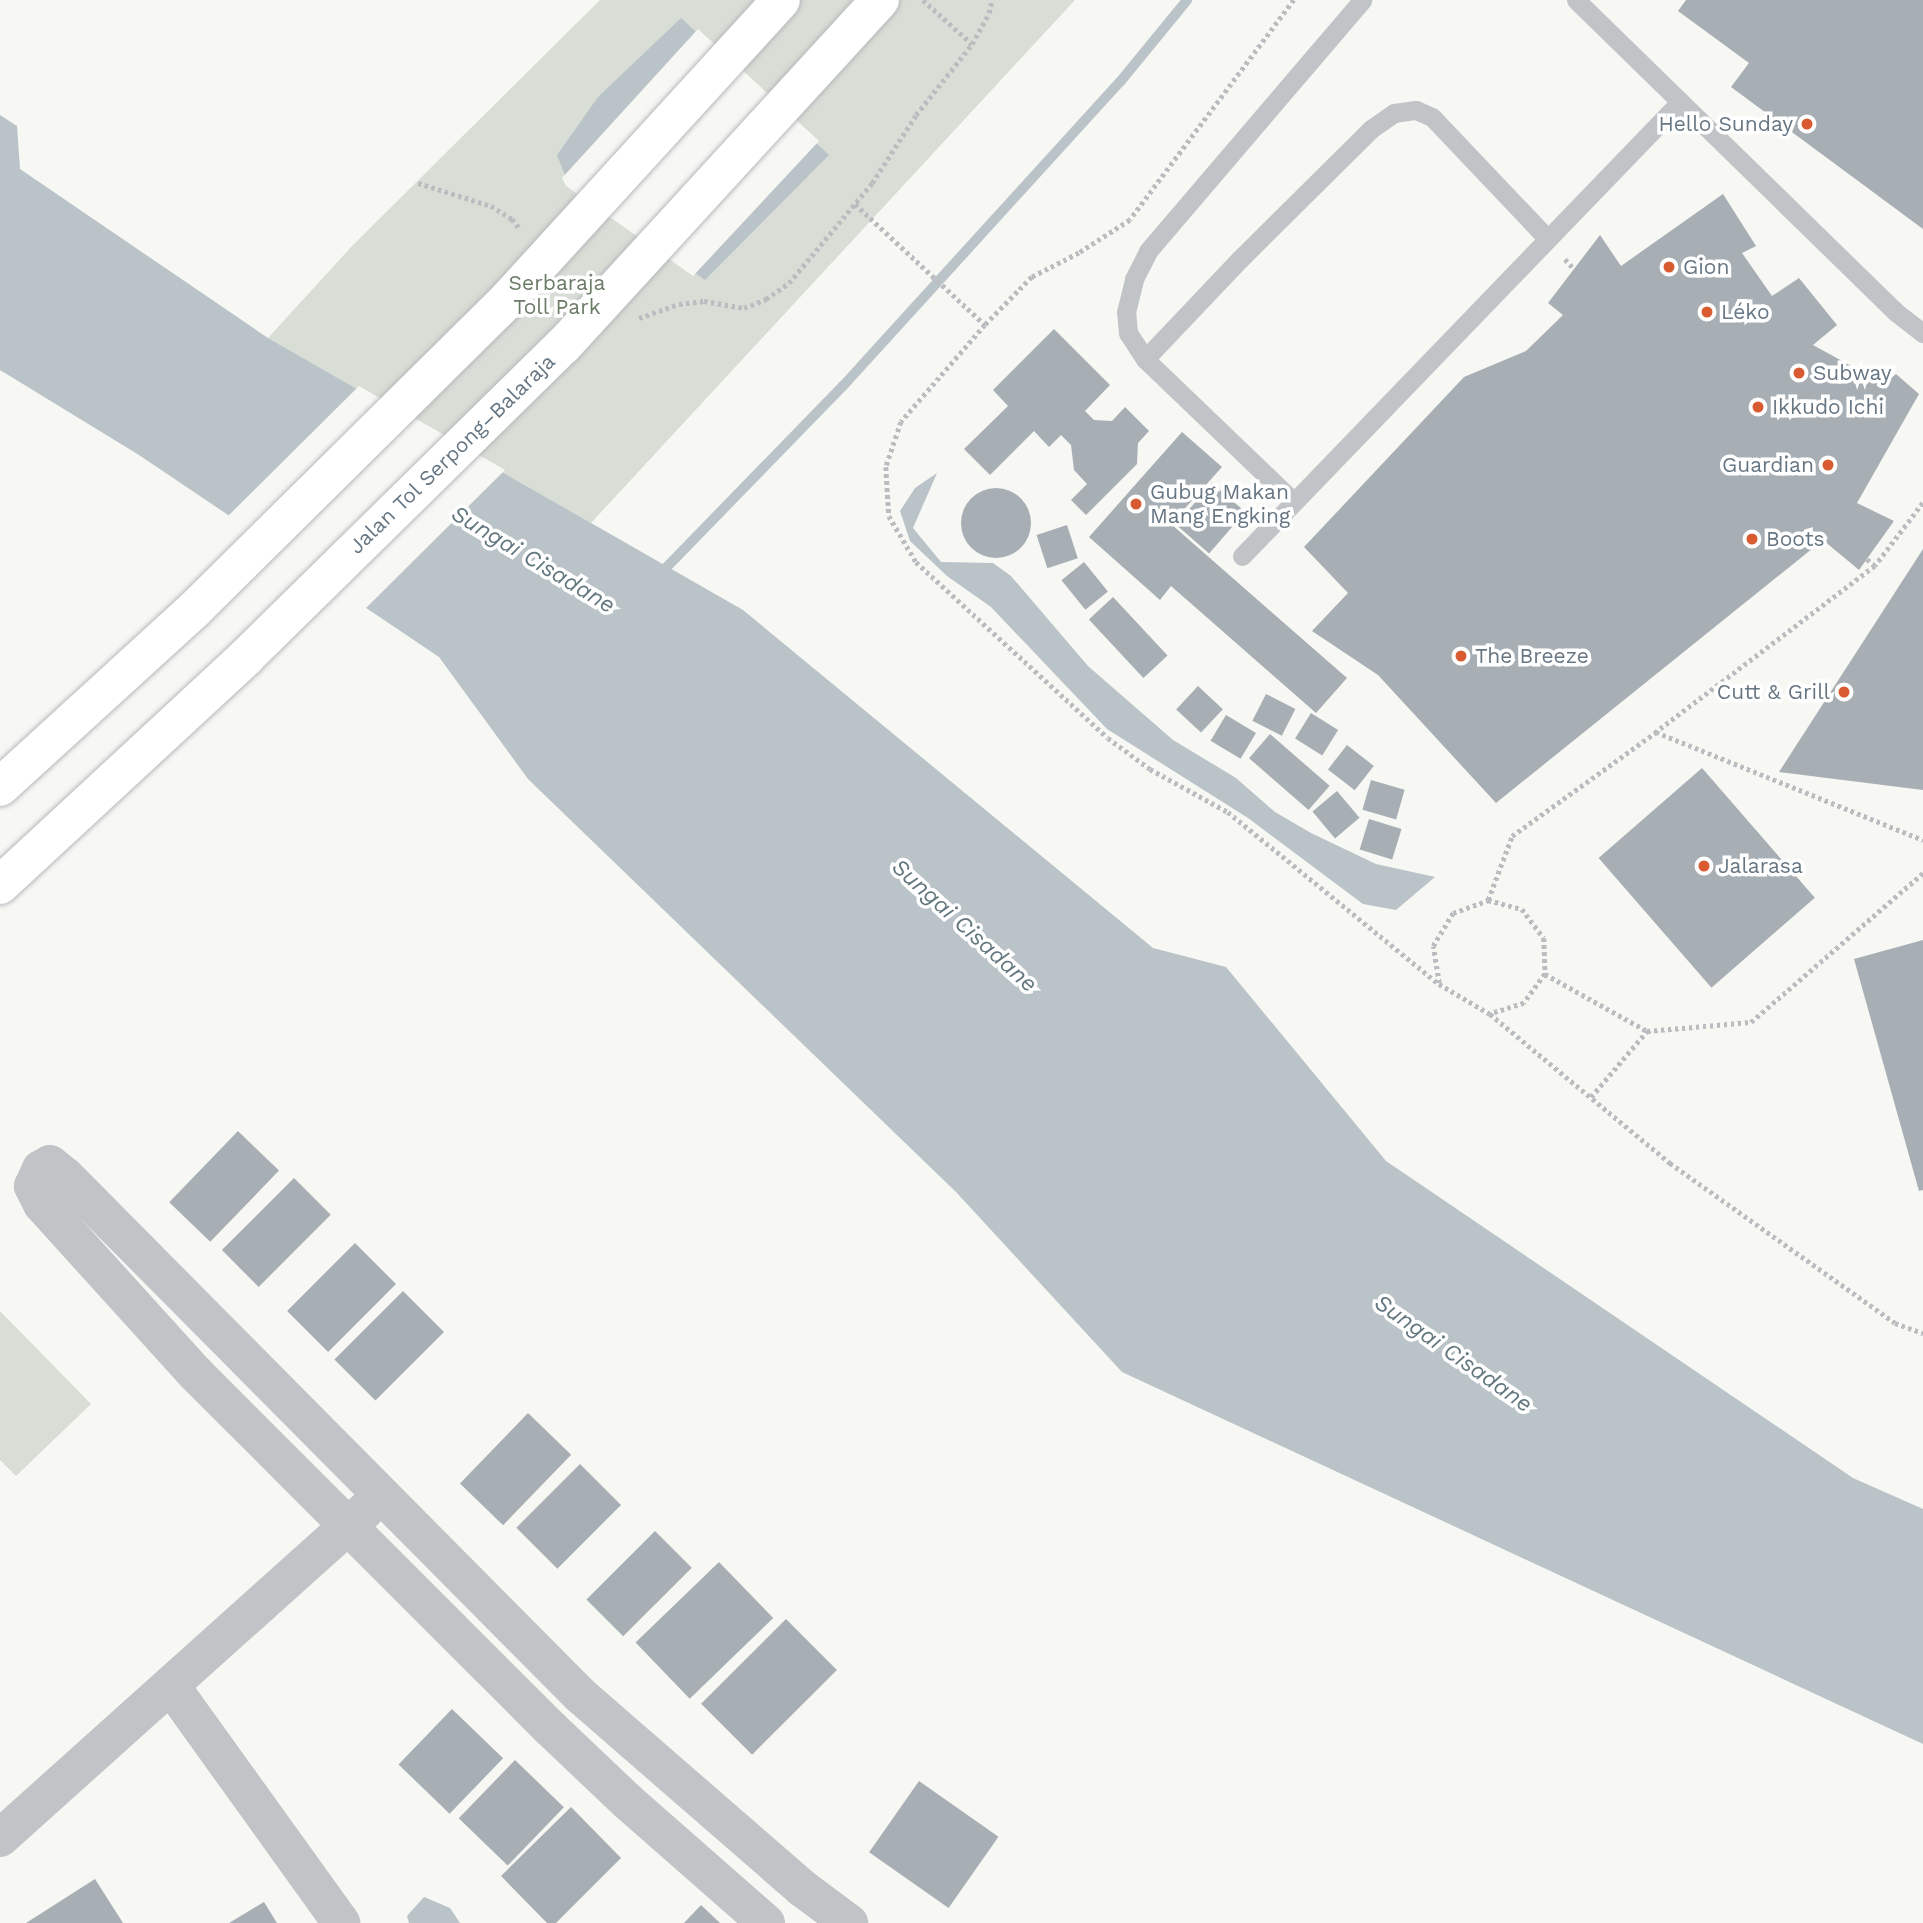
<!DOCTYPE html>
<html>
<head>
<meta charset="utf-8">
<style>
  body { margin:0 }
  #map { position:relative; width:1923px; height:1923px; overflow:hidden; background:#f7f7f4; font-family:"Work Sans",sans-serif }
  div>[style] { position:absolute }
  .green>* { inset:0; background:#d8ddd5 }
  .water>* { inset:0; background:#b9c3c8 }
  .pier>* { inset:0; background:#f7f7f4 }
  .stream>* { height:10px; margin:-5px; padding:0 5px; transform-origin:5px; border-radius:5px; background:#b9c3c8 }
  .building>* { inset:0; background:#a7afb4; transform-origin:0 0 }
  .round { border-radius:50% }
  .path>* { height:4.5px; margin-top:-2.25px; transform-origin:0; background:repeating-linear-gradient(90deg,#babdbf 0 3.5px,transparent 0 7px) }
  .service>* { height:19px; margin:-9.5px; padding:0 9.5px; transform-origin:9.5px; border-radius:9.5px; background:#c0c4c7 }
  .minor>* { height:38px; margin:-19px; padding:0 19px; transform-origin:19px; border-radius:19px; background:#c0c4c7 }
  .bridges { filter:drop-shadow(0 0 2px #b5b8bb) drop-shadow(0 0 2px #b5b8bb) }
  .motorway-bridge>* { height:38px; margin:-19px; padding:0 19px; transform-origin:19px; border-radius:19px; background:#fff }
  .dots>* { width:19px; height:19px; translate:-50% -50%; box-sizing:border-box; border:4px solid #fff; border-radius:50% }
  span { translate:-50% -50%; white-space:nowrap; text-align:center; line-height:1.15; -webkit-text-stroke:7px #fff; paint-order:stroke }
  .poi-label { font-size:21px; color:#677683 }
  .right { translate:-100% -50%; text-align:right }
  .left { translate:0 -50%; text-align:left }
  .park-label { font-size:21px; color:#6a7b66 }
  .street-label { font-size:21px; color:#677683 }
  .water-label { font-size:23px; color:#63777f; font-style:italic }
</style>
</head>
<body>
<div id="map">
  <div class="green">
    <i style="clip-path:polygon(600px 0,1075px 0,591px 523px,268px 338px,352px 246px)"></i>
    <i style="clip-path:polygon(0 1311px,91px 1404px,16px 1476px,0 1460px)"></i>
  </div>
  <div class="water">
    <i style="clip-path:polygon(681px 18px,829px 155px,705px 280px,568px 183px,557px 155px,598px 97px)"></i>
    <i style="clip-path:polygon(0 115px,17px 126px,20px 169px,268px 338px,743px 610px,1153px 948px,1226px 967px,1386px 1161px,1853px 1478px,1923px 1509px,1923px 1744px,1122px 1372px,956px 1192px,528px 779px,439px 657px,139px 455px,0 370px)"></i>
    <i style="clip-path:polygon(937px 473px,913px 528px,941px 562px,993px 563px,1011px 576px,1088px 666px,1173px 740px,1236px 778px,1275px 812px,1311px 833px,1376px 864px,1435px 877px,1396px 910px,1363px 904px,1248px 818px,1107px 729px,991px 607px,947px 576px,910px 541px,900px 511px,915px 488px)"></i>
    <i style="clip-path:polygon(424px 1897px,450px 1908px,460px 1923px,409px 1923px,407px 1916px)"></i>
  </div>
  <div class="pier">
    <i style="clip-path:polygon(698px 29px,819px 141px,693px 276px,566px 186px,562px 178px)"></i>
    <i style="clip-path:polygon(359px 386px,505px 470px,364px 610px,226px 518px)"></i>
  </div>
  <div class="stream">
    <i style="left:659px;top:575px;width:264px;rotate:-45.8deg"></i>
    <i style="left:843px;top:386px;width:411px;rotate:-47.7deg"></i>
    <i style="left:1120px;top:82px;width:106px;rotate:-50.7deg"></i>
  </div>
  <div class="building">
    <i style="clip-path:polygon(1686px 0,1923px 0,1923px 229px,1731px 87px,1749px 63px,1678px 11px)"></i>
    <i style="clip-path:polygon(1723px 194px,1756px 246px,1742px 253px,1772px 296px,1799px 278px,1837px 325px,1813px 345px,1884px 384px,1896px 374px,1919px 394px,1857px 503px,1894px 521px,1859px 570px,1823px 540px,1496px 803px,1378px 675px,1312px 631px,1348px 593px,1304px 547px,1464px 377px,1526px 351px,1563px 315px,1548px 303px,1600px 235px,1621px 266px)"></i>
    <i style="clip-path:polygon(1054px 329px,1110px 385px,1085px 411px,1094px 420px,1112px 421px,1125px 407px,1149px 431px,1138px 443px,1137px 464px,1086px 515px,1071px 500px,1087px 484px,1074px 470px,1071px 445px,1061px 435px,1049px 447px,1034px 431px,990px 475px,964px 449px,1008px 406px,993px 390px)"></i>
    <i style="clip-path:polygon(1182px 432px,1222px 467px,1171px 524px,1347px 678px,1316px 713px,1171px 586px,1160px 600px,1089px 537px)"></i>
    <i style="left:1212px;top:483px;width:44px;height:55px;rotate:41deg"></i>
    <i class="round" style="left:961px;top:488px;width:70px;height:70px"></i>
    <i style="left:1067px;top:525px;width:35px;height:32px;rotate:72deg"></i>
    <i style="clip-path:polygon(1923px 549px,1923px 790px,1779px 772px)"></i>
    <i style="left:1084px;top:562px;width:38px;height:29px;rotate:51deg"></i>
    <i style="left:1113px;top:597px;width:80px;height:33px;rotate:47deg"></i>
    <i style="left:1198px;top:686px;width:34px;height:32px;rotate:43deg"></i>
    <i style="left:1266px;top:694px;width:33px;height:30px;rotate:27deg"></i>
    <i style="left:1311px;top:713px;width:32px;height:30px;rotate:32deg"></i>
    <i style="left:1226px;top:715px;width:35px;height:30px;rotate:31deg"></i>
    <i style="left:1270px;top:734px;width:79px;height:32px;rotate:41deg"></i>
    <i style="left:1347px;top:745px;width:34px;height:31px;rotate:38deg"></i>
    <i style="left:1702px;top:768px;width:172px;height:137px;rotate:49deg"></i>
    <i style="left:1371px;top:780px;width:35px;height:31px;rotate:16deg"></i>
    <i style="left:1337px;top:791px;width:35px;height:32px;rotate:50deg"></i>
    <i style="left:1369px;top:819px;width:34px;height:32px;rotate:17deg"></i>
    <i style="clip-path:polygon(1923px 940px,1923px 1190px,1919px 1191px,1854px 959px)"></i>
    <i style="left:238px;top:1131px;width:57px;height:99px;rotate:44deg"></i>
    <i style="left:294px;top:1178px;width:52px;height:102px;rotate:45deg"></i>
    <i style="left:355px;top:1243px;width:58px;height:96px;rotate:45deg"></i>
    <i style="left:403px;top:1291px;width:58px;height:97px;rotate:45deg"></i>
    <i style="left:528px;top:1413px;width:60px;height:98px;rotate:44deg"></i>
    <i style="left:580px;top:1464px;width:58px;height:90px;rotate:45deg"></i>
    <i style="left:655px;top:1531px;width:52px;height:97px;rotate:45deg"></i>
    <i style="left:719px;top:1562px;width:78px;height:116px;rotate:46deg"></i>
    <i style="left:786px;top:1619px;width:72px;height:120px;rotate:45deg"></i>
    <i style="left:452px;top:1709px;width:71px;height:77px;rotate:44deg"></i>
    <i style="left:515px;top:1760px;width:68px;height:81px;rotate:44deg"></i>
    <i style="left:919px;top:1781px;width:97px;height:87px;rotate:35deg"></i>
    <i style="clip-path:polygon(571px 1807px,621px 1858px,556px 1923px,547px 1923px,501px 1876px)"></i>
    <i style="clip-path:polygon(95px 1879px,123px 1923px,26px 1923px)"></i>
    <i style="clip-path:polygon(264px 1902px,277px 1923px,229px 1923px)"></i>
    <i style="clip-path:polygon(701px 1905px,720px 1923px,684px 1923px)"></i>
  </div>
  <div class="path">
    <i style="left:923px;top:0;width:66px;rotate:41.9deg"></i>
    <i style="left:1294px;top:0;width:274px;rotate:126.7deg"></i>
    <i style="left:1130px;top:220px;width:61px;rotate:147.1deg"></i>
    <i style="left:1079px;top:253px;width:53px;rotate:152.9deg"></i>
    <i style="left:1032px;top:277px;width:67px;rotate:134.4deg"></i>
    <i style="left:985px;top:325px;width:128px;rotate:130.9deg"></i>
    <i style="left:901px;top:422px;width:47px;rotate:108.4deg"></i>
    <i style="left:886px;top:467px;width:49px;rotate:86.5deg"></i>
    <i style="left:889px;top:516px;width:53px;rotate:59.6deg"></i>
    <i style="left:916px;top:562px;width:260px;rotate:42.5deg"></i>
    <i style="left:1108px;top:738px;width:52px;rotate:36.4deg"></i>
    <i style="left:1150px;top:769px;width:89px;rotate:28.9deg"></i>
    <i style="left:1228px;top:812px;width:272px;rotate:39.2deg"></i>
    <i style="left:1439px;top:984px;width:59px;rotate:30.5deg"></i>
    <i style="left:1490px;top:1014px;width:234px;rotate:39.6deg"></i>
    <i style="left:1670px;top:1163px;width:276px;rotate:35.4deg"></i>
    <i style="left:1895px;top:1323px;width:30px;rotate:20deg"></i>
    <i style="left:418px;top:183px;width:77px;rotate:17.5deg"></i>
    <i style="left:491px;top:206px;width:25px;rotate:32deg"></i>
    <i style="left:512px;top:219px;width:14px;rotate:51deg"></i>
    <i style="left:855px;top:204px;width:178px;rotate:42.9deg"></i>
    <i style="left:1565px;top:259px;width:13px;rotate:48deg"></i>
    <i style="left:639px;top:318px;width:42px;rotate:-19.3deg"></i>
    <i style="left:679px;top:304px;width:25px;rotate:-7deg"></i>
    <i style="left:704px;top:301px;width:41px;rotate:9.9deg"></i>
    <i style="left:744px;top:308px;width:24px;rotate:-22deg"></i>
    <i style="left:766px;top:299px;width:28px;rotate:-35deg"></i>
    <i style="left:789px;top:283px;width:130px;rotate:-50.3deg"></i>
    <i style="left:872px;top:183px;width:81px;rotate:-57.1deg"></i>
    <i style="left:916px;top:115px;width:90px;rotate:-51.7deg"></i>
    <i style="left:972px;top:44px;width:35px;rotate:-61deg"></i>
    <i style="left:989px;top:13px;width:13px;rotate:-77deg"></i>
    <i style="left:1923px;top:503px;width:79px;rotate:127.3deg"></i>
    <i style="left:1875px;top:566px;width:275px;rotate:142.8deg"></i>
    <i style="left:1656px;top:732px;width:288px;rotate:22deg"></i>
    <i style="left:1867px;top:559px;width:11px;rotate:41deg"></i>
    <i style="left:1488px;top:900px;width:68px;rotate:-69.4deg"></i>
    <i style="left:1512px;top:836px;width:178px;rotate:-35.8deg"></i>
    <i style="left:1545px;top:974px;width:117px;rotate:29.2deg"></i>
    <i style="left:1647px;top:1031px;width:104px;rotate:-4.9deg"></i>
    <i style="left:1751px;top:1022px;width:228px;rotate:-40.9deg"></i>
    <i style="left:1439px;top:983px;width:37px;rotate:-99deg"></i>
    <i style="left:1433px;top:946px;width:39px;rotate:-59deg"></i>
    <i style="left:1453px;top:913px;width:37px;rotate:-20deg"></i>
    <i style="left:1488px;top:900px;width:35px;rotate:15deg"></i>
    <i style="left:1522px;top:909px;width:36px;rotate:53deg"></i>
    <i style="left:1544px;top:938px;width:36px;rotate:88deg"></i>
    <i style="left:1545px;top:974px;width:36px;rotate:126deg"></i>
    <i style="left:1524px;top:1003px;width:36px;rotate:162deg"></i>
    <i style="left:1591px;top:1097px;width:87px;rotate:-49.7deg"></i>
  </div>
  <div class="service">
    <i style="left:1576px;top:0;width:448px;rotate:44.3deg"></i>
    <i style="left:1897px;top:313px;width:33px;rotate:38deg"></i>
    <i style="left:1145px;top:359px;width:31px;rotate:-123deg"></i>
    <i style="left:1128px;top:333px;width:21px;rotate:-95deg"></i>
    <i style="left:1126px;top:312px;width:34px;rotate:-76deg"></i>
    <i style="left:1134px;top:279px;width:31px;rotate:-63deg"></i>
    <i style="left:1148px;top:251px;width:330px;rotate:-49.5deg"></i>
    <i style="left:1293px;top:501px;width:205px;rotate:-136.2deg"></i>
    <i style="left:1145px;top:359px;width:138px;rotate:-46.5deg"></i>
    <i style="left:1240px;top:259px;width:185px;rotate:-44.8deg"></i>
    <i style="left:1371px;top:129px;width:28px;rotate:-35deg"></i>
    <i style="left:1394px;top:113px;width:22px;rotate:-8deg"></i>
    <i style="left:1416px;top:110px;width:17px;rotate:24deg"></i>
    <i style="left:1432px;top:117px;width:167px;rotate:46.5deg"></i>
    <i style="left:1242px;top:556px;width:631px;rotate:-46.03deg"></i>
  </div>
  <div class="minor">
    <i style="left:171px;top:1686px;width:292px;rotate:54.3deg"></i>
    <i style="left:0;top:1838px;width:491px;rotate:-41.9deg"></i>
    <i style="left:766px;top:1923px;width:185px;rotate:-138.7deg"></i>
    <i style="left:627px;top:1801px;width:106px;rotate:-136.5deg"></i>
    <i style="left:550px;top:1728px;width:502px;rotate:-135deg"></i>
    <i style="left:195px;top:1373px;width:228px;rotate:-132.2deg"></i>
    <i style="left:42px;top:1204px;width:20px;rotate:-117deg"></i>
    <i style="left:33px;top:1186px;width:19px;rotate:-65deg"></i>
    <i style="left:41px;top:1169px;width:10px;rotate:-29deg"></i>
    <i style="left:50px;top:1164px;width:19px;rotate:39deg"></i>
    <i style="left:65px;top:1176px;width:731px;rotate:45.22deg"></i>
    <i style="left:580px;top:1695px;width:294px;rotate:41deg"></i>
    <i style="left:802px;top:1888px;width:59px;rotate:36.7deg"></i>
  </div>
  <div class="bridges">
    <div class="motorway-bridge">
      <i style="left:0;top:787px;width:263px;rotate:-42.4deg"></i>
      <i style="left:194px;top:610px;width:443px;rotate:-44.7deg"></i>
      <i style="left:509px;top:298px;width:403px;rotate:-47.6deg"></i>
      <i style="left:0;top:885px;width:335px;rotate:-42.8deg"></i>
      <i style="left:246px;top:657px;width:444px;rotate:-44.5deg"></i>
      <i style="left:563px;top:346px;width:469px;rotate:-47.5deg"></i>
    </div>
  </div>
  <div class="dots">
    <i style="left:1807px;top:124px;background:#d95b32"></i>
    <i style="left:1669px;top:267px;background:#d95b32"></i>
    <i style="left:1707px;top:312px;background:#d95b32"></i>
    <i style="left:1799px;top:373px;background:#d95b32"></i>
    <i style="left:1758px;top:407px;background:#d95b32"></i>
    <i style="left:1828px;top:465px;background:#d95b32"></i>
    <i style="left:1136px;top:504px;background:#d95b32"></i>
    <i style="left:1752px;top:539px;background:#d95b32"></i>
    <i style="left:1461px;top:656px;background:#d95b32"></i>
    <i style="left:1844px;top:692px;background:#d95b32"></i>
    <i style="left:1704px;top:866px;background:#d95b32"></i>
  </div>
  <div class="poi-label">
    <span class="right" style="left:1793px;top:124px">Hello Sunday</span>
    <span class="left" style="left:1683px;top:267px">Gion</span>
    <span class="left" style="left:1721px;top:312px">Léko</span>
    <span class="left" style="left:1813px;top:373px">Subway</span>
    <span class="left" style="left:1772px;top:407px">Ikkudo Ichi</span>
    <span class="right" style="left:1814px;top:465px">Guardian</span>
    <span class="left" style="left:1150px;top:504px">Gubug Makan<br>Mang Engking</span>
    <span class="left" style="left:1766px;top:539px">Boots</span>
    <span class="left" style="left:1475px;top:656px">The Breeze</span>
    <span class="right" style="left:1830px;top:692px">Cutt &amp; Grill</span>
    <span class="left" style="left:1718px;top:866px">Jalarasa</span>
  </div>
  <div class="park-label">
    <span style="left:557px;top:295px">Serbaraja<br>Toll Park</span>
  </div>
  <div class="street-label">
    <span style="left:452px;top:454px;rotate:-44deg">Jalan Tol Serpong–Balaraja</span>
  </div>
  <div class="water-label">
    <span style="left:533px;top:560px;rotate:31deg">Sungai Cisadane</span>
    <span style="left:964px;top:926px;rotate:42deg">Sungai Cisadane</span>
    <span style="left:1453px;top:1354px;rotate:35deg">Sungai Cisadane</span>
  </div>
</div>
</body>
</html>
